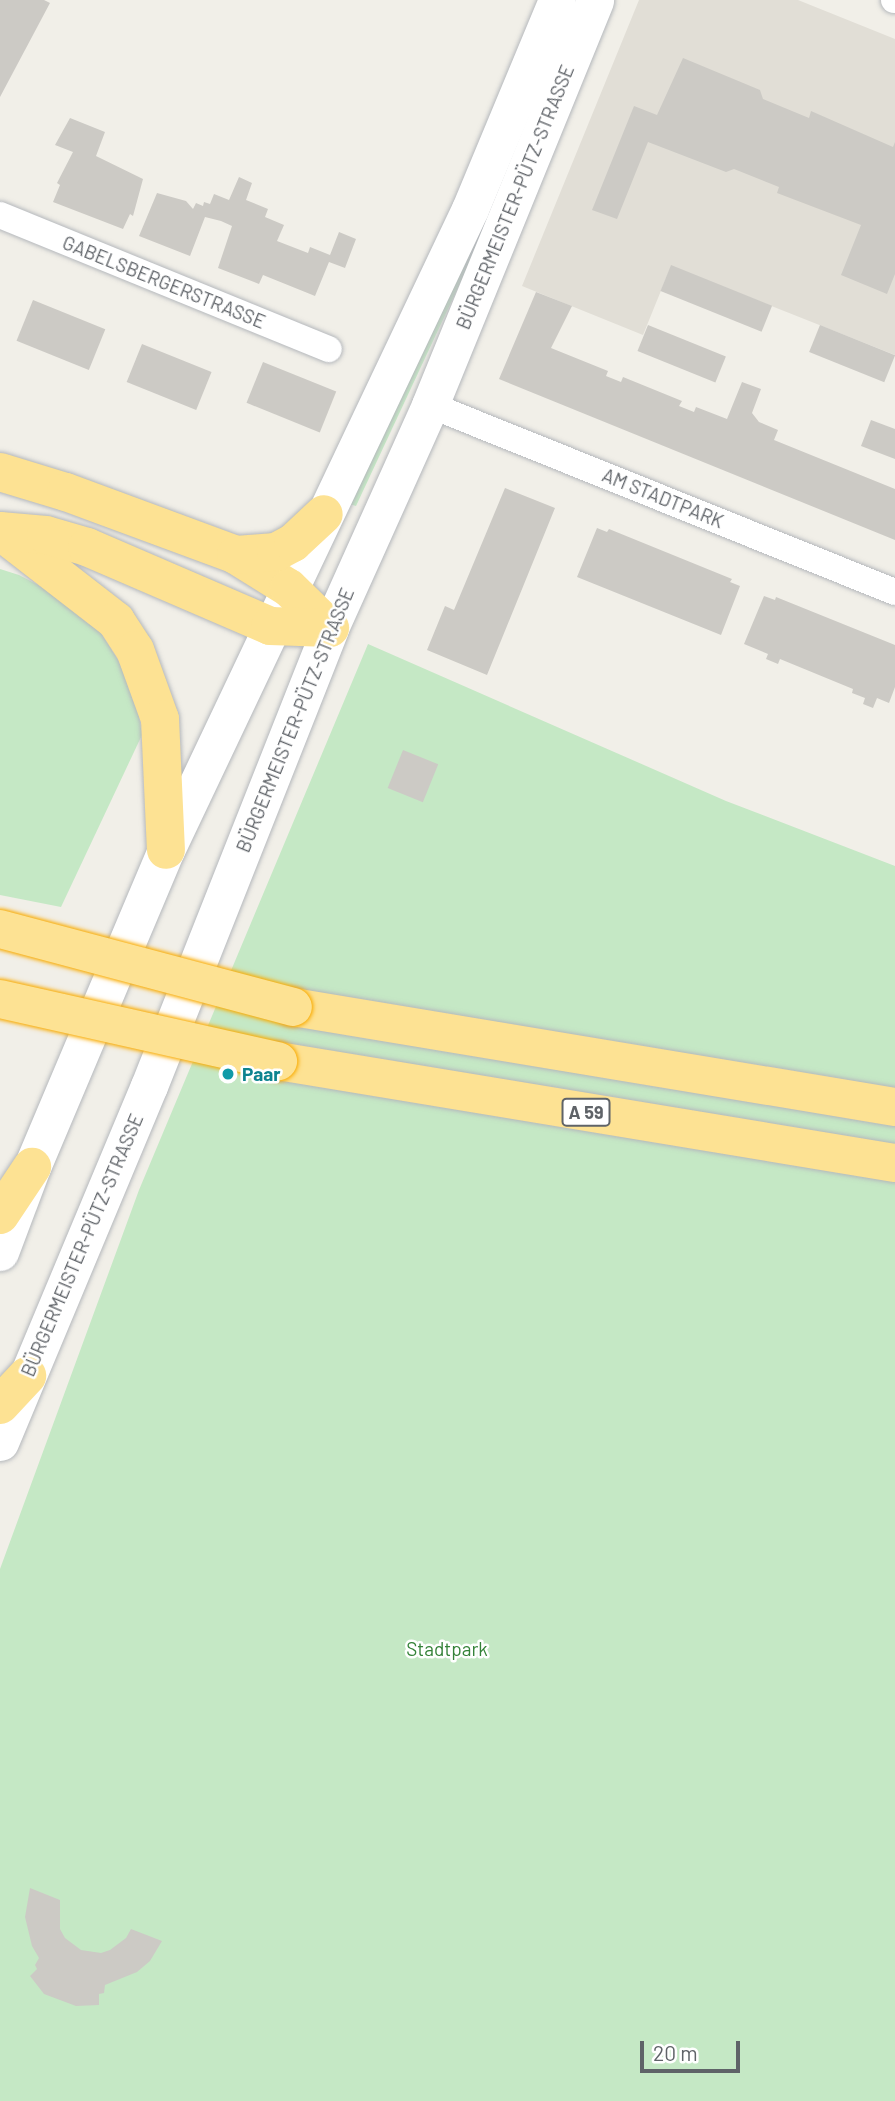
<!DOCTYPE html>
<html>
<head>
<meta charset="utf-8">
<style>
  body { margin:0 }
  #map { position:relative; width:895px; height:2101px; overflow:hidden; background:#f1efe8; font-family:Barlow,sans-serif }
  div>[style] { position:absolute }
  .education>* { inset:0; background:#e1ded6 }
  .green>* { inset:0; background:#c5e8c5 }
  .building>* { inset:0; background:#cccac5; transform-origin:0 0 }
  .roads { filter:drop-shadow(0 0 2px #b5b8bc) drop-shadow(0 0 2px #b5b8bc) }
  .street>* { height:26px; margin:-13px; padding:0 13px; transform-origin:13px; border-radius:13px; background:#fff }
  .secondary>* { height:37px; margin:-18.5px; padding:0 18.5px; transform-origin:18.5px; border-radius:18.5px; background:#fff }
  .highway>* { height:38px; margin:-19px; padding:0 19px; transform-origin:19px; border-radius:19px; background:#fde293 }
  .bridges { filter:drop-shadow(0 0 2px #f9ab00) drop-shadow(0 0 2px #f9ab00) }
  .highway-bridge>* { height:38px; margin:-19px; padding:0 19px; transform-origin:19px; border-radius:19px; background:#fde293 }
  .dots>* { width:19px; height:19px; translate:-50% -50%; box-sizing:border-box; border:4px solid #fff; border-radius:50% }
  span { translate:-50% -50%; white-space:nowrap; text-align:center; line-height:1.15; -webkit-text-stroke:5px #fff; paint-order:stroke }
  .shield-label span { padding:2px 5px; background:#fff; border:2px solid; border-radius:5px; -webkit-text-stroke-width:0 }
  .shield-label { font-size:18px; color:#5f6368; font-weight:700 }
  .street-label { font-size:19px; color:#5f6368 }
  .culture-label { font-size:19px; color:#0d838f; font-weight:700 }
  .left { translate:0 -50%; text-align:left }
  .park-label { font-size:19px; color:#348238 }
  .scale { position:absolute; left:640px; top:2041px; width:100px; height:32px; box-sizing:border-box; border:4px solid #5f6368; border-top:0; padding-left:9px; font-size:21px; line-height:24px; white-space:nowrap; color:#5f6368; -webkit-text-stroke:5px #fff; paint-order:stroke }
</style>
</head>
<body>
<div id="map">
  <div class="education">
    <i style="clip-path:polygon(639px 0,798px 0,895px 39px,895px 355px,671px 266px,643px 335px,522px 286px)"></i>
  </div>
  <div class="green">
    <i style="clip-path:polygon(573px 0,584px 0,503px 191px,356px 506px,346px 503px)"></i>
    <i style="clip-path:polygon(0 569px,19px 575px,65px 599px,101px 633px,118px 660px,136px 698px,142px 735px,61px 907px,0 895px)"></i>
    <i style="clip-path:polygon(368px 644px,726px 801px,895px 866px,895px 2101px,0 2101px,0 1569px,139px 1190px)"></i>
  </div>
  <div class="building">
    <i style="clip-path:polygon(0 0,44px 0,50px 3px,0 97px)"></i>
    <i style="clip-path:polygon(683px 58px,760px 90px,763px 99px,809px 118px,811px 111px,893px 147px,895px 142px,895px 274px,887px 294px,841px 275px,861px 225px,777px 193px,779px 187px,734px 169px,726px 172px,648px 142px,617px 219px,592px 210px,634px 106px,657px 115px)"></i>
    <i style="clip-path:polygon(70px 118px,105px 132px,96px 156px,143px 179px,133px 216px,130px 214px,123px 229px,53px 202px,60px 185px,57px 183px,73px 152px,55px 145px)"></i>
    <i style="clip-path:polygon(239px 177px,252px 183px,246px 200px,268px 209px,265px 217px,284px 225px,277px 241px,308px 253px,310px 247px,330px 255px,339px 232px,356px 239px,345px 268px,329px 262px,315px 296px,263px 275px,259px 284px,218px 268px,232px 226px,221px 221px,205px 217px,190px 256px,139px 236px,157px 193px,186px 201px,193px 209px,196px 203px,203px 206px,204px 202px,210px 204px,214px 194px,229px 200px)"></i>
    <i style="left:671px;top:265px;width:109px;height:28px;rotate:22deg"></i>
    <i style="clip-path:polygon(536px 292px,572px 306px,551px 348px,608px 371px,606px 376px,621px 382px,623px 377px,682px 401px,679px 406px,694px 412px,696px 407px,727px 419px,742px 382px,761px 389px,752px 413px,759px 422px,778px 430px,774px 440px,895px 489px,895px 540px,499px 379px)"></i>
    <i style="left:33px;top:300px;width:78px;height:44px;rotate:22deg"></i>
    <i style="left:648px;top:325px;width:84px;height:28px;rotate:22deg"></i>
    <i style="left:820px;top:325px;width:81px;height:29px;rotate:22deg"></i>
    <i style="left:142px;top:344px;width:75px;height:41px;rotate:22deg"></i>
    <i style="left:263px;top:362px;width:79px;height:44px;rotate:22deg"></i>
    <i style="clip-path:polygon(871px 420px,895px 429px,895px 459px,861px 446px)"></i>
    <i style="clip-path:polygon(505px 488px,555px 508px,487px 675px,427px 650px,445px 606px,454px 610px)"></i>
    <i style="clip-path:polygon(597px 528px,607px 532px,609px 529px,732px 579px,730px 582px,740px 586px,721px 635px,577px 577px)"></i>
    <i style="clip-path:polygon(764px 596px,775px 600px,776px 597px,895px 645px,895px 687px,889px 703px,877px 698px,873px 708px,863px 704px,865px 698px,852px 693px,853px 689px,780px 659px,778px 664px,766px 659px,768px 654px,744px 644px)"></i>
    <i style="left:403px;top:750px;width:38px;height:41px;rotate:22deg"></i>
    <i style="clip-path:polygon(30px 1888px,60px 1900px,60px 1929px,65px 1938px,81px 1950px,101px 1953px,110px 1950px,126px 1938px,131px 1929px,162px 1941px,150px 1961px,137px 1972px,105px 1985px,104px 1993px,99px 1994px,99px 2005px,76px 2006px,44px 1994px,30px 1976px,37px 1969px,35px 1965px,39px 1958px,32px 1946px,25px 1917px)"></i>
  </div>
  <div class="roads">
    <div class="street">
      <i style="left:894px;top:0;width:1px"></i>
      <i style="left:0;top:215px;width:355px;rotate:22.2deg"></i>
      <i style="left:430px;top:405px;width:501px;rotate:21.91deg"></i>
    </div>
    <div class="secondary">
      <i style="left:0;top:1252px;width:91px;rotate:-69.4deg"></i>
      <i style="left:32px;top:1167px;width:344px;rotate:-67.1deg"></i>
      <i style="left:166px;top:850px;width:709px;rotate:-64.63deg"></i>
      <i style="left:470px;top:209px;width:226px;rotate:-67.4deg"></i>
      <i style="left:0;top:1442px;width:386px;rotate:-67.3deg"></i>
      <i style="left:149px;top:1086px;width:492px;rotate:-68.4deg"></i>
      <i style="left:330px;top:628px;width:244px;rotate:-65.8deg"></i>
      <i style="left:430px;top:405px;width:437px;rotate:-67.8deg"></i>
    </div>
    <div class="highway">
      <i style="left:0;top:472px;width:69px;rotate:16.9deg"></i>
      <i style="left:66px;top:492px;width:181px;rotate:20.3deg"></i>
      <i style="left:236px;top:555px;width:62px;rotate:31.9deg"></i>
      <i style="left:289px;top:588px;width:57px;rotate:44.3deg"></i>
      <i style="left:0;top:531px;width:147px;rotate:37.8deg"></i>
      <i style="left:116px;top:621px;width:35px;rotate:57deg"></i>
      <i style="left:135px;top:650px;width:73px;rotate:70.1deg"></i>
      <i style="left:160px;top:719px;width:131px;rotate:87.4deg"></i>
      <i style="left:0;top:531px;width:46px;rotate:5deg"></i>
      <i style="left:46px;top:535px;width:43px;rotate:16.3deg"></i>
      <i style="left:87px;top:547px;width:199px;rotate:23.3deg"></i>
      <i style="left:270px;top:626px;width:60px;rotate:1.9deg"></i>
      <i style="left:236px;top:555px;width:40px;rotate:-4.3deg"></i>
      <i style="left:276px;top:552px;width:19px;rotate:-28deg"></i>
      <i style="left:293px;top:543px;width:42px;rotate:-43.1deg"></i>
      <i style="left:293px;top:1007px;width:610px;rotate:9.43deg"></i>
      <i style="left:278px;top:1061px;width:625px;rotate:9.39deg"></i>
      <i style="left:0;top:1215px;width:58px;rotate:-56.3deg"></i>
      <i style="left:0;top:1405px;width:40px;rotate:-47deg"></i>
    </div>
  </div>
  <div class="bridges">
    <div class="highway-bridge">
      <i style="left:0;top:929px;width:303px;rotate:14.9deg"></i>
      <i style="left:0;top:999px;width:285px;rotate:12.6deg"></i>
    </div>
  </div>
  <div class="dots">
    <i style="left:228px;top:1074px;background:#0f9aa8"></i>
  </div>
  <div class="shield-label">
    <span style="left:586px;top:1112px">A 59</span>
  </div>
  <div class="street-label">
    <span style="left:515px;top:197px;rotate:-68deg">BÜRGERMEISTER-PÜTZ-STRASSE</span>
    <span style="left:164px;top:282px;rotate:22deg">GABELSBERGERSTRASSE</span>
    <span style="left:663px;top:498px;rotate:22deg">AM STADTPARK</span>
    <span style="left:295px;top:720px;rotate:-68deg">BÜRGERMEISTER-PÜTZ-STRASSE</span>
    <span style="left:82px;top:1245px;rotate:-67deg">BÜRGERMEISTER-PÜTZ-STRASSE</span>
  </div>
  <div class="culture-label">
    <span class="left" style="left:242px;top:1074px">Paar</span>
  </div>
  <div class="park-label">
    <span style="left:447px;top:1649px">Stadtpark</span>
  </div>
  <div class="scale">20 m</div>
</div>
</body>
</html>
